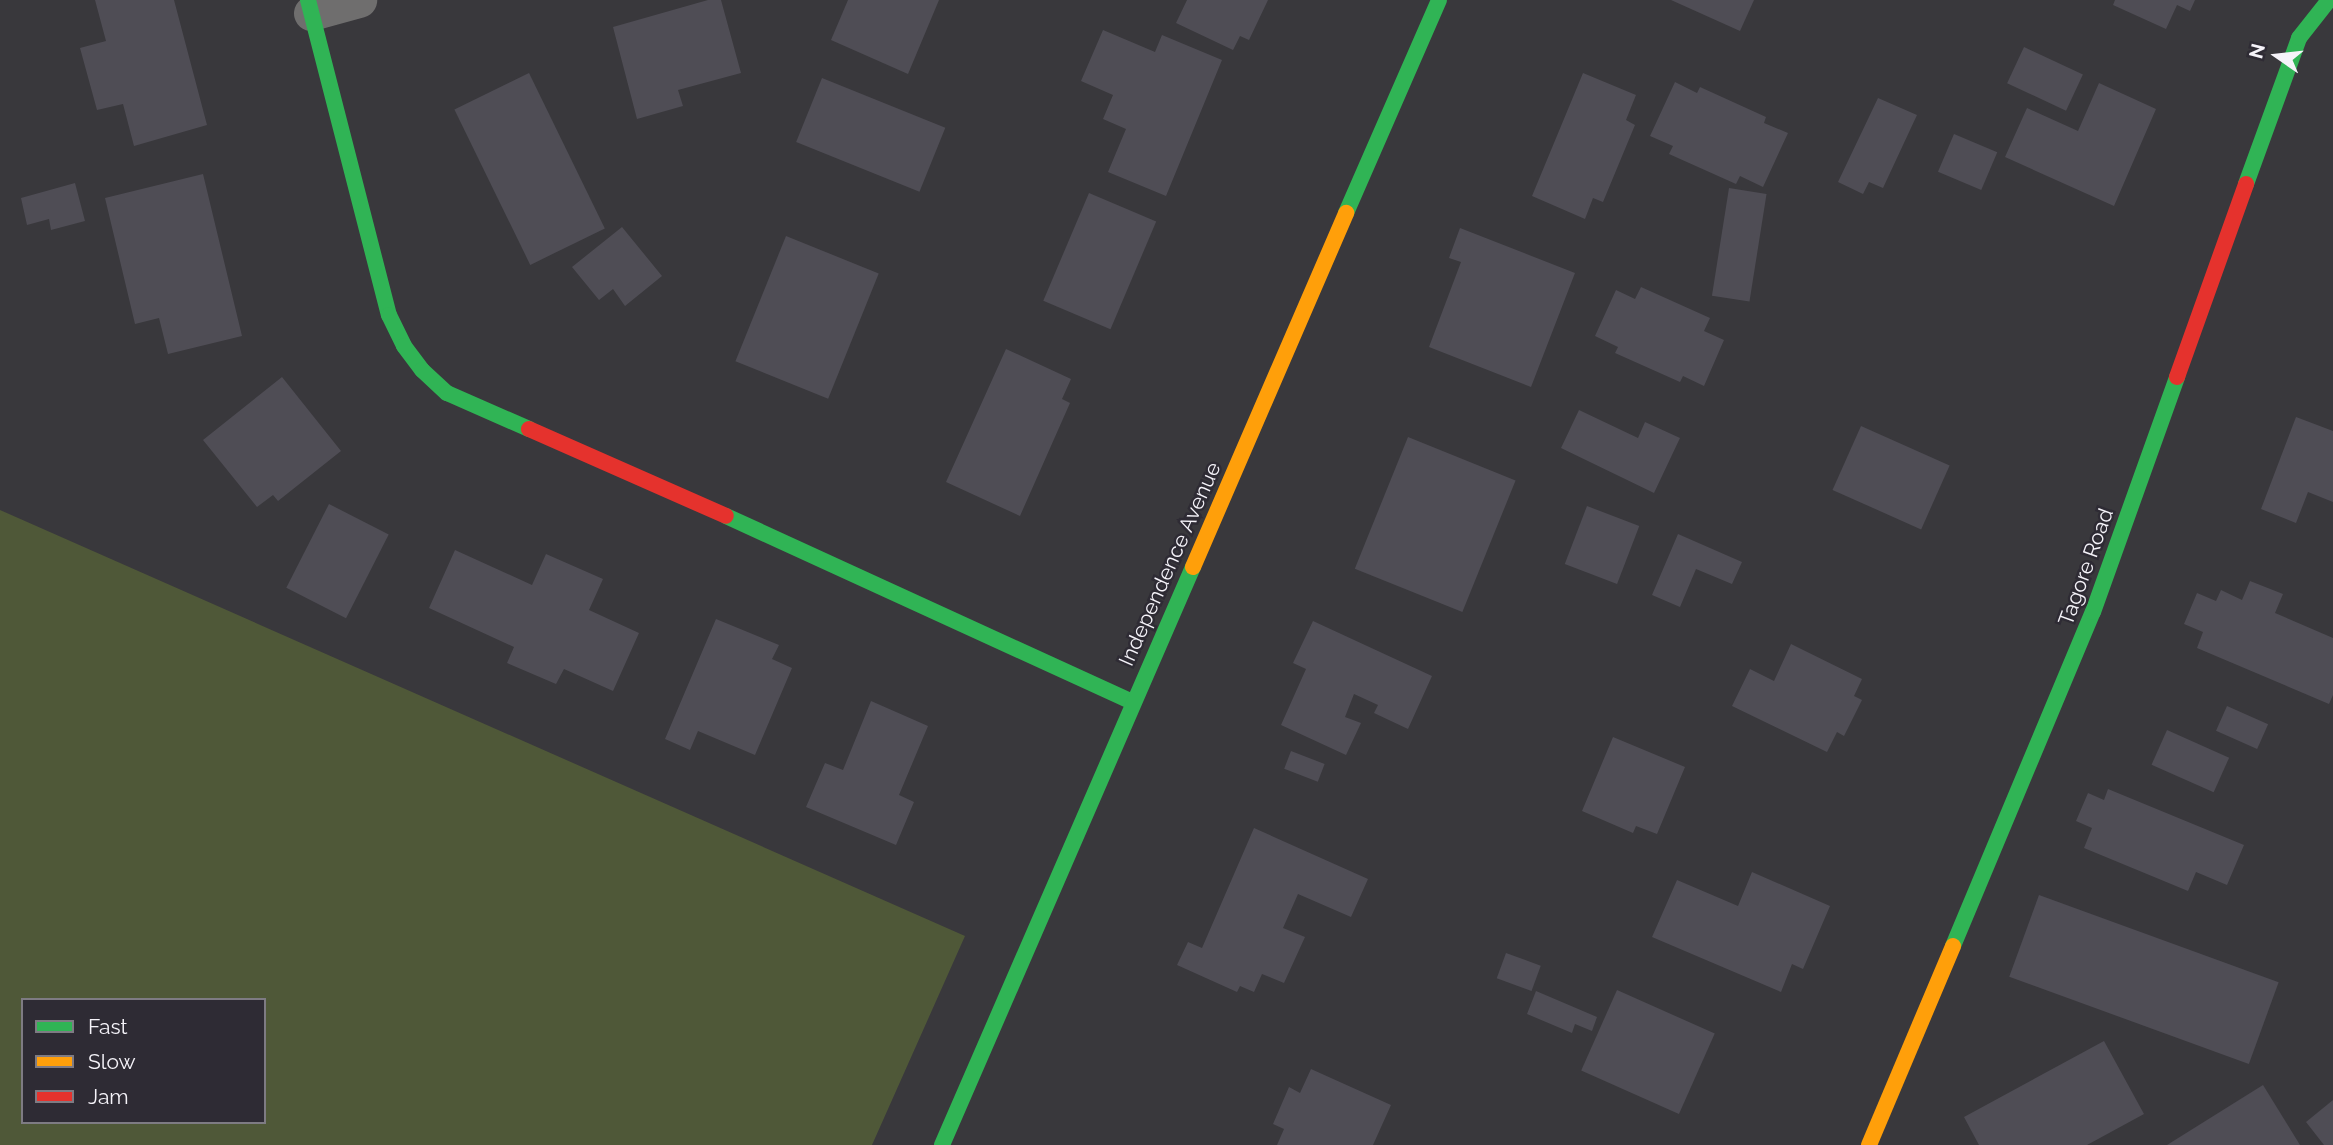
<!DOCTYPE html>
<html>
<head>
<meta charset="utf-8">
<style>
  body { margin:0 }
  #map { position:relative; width:2333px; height:1145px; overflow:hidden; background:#39383c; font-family:Raleway,sans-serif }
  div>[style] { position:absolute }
  .green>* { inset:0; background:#4f5838 }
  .building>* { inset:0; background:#4f4d55; transform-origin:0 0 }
  .street>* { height:35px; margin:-17.5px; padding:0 17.5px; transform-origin:17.5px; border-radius:17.5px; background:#6f6e6e }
  .fast>* { height:16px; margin:-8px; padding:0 8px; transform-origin:8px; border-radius:8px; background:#30b455 }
  .slow>* { height:16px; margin:-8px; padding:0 8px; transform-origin:8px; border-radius:8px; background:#ff9f0a }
  .jam>* { height:16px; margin:-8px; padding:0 8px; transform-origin:8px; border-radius:8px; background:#e5322d }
  span { translate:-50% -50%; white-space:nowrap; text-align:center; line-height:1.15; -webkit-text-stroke:5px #2e2b34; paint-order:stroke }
  .street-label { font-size:21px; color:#f5f3f9 }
  .legend { position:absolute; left:21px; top:998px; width:245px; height:126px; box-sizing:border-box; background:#2e2b34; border:2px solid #7e7b83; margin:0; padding:9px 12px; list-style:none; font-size:21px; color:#f5f3f9 }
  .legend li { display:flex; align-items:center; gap:14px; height:35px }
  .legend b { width:35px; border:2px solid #7e7b83 }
  .north { position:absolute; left:2242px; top:21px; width:70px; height:70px; -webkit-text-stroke:5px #2e2b34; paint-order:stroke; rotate:284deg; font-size:19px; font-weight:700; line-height:28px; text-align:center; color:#f5f3f9 }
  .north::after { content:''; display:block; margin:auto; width:24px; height:32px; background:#f5f3f9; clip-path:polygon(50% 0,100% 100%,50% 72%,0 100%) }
</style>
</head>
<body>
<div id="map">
  <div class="green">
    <i style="clip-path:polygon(evenodd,0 510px,965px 936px,872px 1145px,0 1145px,0 510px,23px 1000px,264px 1000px,264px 1122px,23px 1122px,23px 1000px)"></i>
  </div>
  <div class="building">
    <i style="clip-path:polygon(95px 0,174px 0,207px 125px,134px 146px,123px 104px,97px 110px,80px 48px,106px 41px)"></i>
    <i style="clip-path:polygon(708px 0,721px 0,741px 73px,678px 90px,683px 106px,637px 119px,613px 27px)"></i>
    <i style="clip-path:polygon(848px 0,939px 0,908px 74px,831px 40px)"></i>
    <i style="clip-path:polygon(1187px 0,1268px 0,1249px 40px,1240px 36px,1233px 50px,1176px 23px)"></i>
    <i style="clip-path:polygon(1671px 0,1754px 0,1740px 31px)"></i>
    <i style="clip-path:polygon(2115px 0,2195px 0,2190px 11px,2177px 5px,2166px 29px,2113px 5px)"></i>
    <i style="clip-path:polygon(1103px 30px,1155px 52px,1162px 35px,1222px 60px,1166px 196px,1108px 172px,1126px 129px,1103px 119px,1113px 95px,1081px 81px)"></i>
    <i style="left:2024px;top:47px;width:65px;height:40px;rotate:25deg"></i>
    <i style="left:529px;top:73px;width:173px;height:83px;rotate:64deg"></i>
    <i style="clip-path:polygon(1583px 73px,1636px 95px,1626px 120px,1635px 125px,1603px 202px,1593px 198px,1585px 219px,1532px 196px)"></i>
    <i style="left:822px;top:78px;width:133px;height:69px;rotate:22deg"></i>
    <i style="clip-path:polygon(1675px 82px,1697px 93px,1700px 87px,1766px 117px,1764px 123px,1788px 133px,1763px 187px,1740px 176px,1736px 184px,1669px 154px,1673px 146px,1650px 136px)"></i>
    <i style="clip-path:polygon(2099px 83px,2156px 109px,2114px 206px,2005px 157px,2027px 108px,2078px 131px)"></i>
    <i style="clip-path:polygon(1878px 98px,1917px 115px,1883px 188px,1869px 182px,1863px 194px,1838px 182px)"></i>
    <i style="left:1954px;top:134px;width:47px;height:41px;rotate:23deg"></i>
    <i style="clip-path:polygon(203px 174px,242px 336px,168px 354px,159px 318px,135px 324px,105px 198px)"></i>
    <i style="clip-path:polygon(75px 183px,85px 221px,51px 230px,49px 219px,27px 225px,21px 198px)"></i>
    <i style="left:1729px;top:188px;width:38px;height:109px;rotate:9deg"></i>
    <i style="left:1089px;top:193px;width:73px;height:117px;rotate:23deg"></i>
    <i style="clip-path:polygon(622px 227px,662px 276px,625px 306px,613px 289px,599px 300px,572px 267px)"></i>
    <i style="clip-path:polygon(1460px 228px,1575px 273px,1531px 387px,1429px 347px,1461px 262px,1449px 258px)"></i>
    <i style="left:786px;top:236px;width:100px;height:135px;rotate:22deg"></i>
    <i style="clip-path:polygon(1641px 287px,1710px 318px,1704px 331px,1724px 340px,1704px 386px,1683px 376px,1680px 382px,1615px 353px,1618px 347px,1595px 336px,1616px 290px,1635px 299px)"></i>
    <i style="clip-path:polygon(1006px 349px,1071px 379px,1062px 399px,1070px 403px,1020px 516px,946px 482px)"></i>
    <i style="clip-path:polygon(282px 377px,341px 451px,278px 501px,273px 495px,257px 507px,203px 440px)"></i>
    <i style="clip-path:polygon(1579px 410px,1638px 438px,1645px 422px,1680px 438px,1654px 493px,1561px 448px)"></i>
    <i style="clip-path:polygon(2296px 417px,2333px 431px,2333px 502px,2308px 492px,2296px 523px,2261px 509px)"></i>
    <i style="left:1861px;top:426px;width:97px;height:70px;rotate:24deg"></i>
    <i style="left:1408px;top:437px;width:116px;height:142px;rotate:22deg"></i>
    <i style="left:329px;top:504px;width:67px;height:94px;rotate:27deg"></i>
    <i style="left:1587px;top:506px;width:56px;height:62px;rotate:21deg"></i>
    <i style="clip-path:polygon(1678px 534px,1742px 562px,1732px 584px,1696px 569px,1680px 607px,1652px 595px)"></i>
    <i style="clip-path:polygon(455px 550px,532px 585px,546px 554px,603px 579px,589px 610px,639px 633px,613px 691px,564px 669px,556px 684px,507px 663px,514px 647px,429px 608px)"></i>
    <i style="clip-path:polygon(2250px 581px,2283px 594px,2275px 613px,2333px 638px,2333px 695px,2329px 704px,2197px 648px,2203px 632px,2184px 624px,2197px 593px,2216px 601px,2221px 590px,2242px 600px)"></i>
    <i style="clip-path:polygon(716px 619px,779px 645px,772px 659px,792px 668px,755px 755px,698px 731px,690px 750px,665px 739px)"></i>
    <i style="clip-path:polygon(1313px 621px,1432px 676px,1408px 729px,1374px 713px,1378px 705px,1354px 694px,1345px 717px,1361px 723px,1346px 755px,1281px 725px,1306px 669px,1293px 663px)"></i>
    <i style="clip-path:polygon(1791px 644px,1862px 679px,1854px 696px,1862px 700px,1844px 736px,1837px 732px,1827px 752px,1732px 706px,1750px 669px,1774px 681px)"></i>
    <i style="clip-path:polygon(871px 701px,928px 726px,899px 795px,914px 802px,896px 845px,806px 807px,825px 763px,843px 770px)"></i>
    <i style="left:2227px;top:706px;width:45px;height:27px;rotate:24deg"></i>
    <i style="left:2167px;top:730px;width:68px;height:38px;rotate:24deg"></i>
    <i style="clip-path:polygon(1613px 737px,1685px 767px,1657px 834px,1636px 826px,1633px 833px,1582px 811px)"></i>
    <i style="left:1291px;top:751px;width:36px;height:19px;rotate:21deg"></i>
    <i style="clip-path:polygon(2108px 789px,2244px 845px,2227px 885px,2196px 872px,2188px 891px,2084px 848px,2092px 828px,2076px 821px,2088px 793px,2104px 800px)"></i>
    <i style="clip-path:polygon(1254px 828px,1368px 879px,1351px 917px,1298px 894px,1283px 928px,1305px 937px,1284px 983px,1262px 974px,1254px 992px,1240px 986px,1237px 992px,1177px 965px,1188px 942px,1202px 948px)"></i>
    <i style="clip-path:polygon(1752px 872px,1830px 906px,1803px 969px,1792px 964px,1781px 992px,1652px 937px,1677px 880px,1738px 906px)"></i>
    <i style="left:2039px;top:895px;width:255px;height:87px;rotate:20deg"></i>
    <i style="left:1506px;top:953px;width:37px;height:27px;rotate:20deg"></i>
    <i style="left:1617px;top:990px;width:107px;height:88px;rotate:24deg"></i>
    <i style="clip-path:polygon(1536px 991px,1597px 1017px,1592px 1031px,1575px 1024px,1572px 1033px,1527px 1014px)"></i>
    <i style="clip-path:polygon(2104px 1041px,2144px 1114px,2087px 1145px,1979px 1145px,1964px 1117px)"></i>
    <i style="clip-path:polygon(1311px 1069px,1391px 1105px,1373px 1145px,1277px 1145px,1284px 1129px,1273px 1124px,1289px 1087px,1300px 1093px)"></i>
    <i style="clip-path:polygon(2263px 1085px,2300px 1145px,2167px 1145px)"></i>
    <i style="clip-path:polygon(2333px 1100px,2333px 1145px,2324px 1145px,2306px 1122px)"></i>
  </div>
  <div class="street">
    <i style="left:311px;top:13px;width:50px;rotate:-15.2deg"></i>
  </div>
  <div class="fast">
    <i style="left:308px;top:0;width:325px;rotate:75.6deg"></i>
    <i style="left:389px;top:315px;width:34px;rotate:64deg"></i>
    <i style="left:404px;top:346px;width:30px;rotate:53deg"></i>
    <i style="left:422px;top:370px;width:34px;rotate:43deg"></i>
    <i style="left:447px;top:393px;width:90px;rotate:23.7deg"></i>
    <i style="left:2246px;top:184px;width:155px;rotate:-70deg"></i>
    <i style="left:2299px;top:38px;width:48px;rotate:-51.7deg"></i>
    <i style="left:1346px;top:213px;width:232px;rotate:-66.4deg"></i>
    <i style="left:726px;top:516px;width:447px;rotate:24.6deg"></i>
    <i style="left:1953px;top:946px;width:362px;rotate:-67.3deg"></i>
    <i style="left:2093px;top:612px;width:250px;rotate:-70.3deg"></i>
    <i style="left:942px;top:1145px;width:630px;rotate:-66.53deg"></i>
  </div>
  <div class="slow">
    <i style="left:1193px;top:567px;width:386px;rotate:-66.6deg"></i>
    <i style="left:1869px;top:1145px;width:216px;rotate:-67.1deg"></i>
  </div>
  <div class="jam">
    <i style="left:2177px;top:377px;width:205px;rotate:-70.3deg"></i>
    <i style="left:529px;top:429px;width:215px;rotate:23.8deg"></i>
  </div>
  <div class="street-label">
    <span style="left:1170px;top:564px;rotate:-66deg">Independence Avenue</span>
    <span style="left:2086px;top:567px;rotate:-70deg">Tagore Road</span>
  </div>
  <ul class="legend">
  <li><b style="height:9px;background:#30b455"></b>Fast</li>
  <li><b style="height:9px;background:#ff9f0a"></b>Slow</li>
  <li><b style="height:9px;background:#e5322d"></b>Jam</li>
  </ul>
  <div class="north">N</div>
</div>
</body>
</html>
